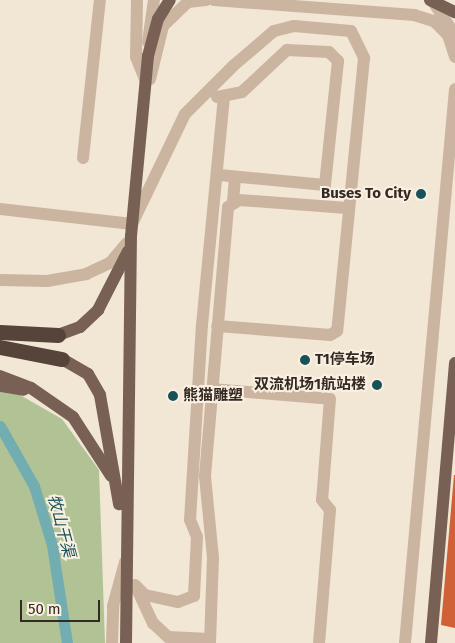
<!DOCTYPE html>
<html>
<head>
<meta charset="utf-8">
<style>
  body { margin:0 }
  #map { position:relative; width:455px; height:643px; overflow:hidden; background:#f2e6d5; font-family:"Fira Sans","Noto Sans SC",sans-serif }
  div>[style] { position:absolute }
  .green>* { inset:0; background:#b1c295 }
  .canal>* { height:11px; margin:-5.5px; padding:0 5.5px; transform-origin:5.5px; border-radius:5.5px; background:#72adb1 }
  .building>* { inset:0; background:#d06036 }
  .minor>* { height:12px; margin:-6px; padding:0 6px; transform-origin:6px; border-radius:6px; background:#cbb5a1 }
  .major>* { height:12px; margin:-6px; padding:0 6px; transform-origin:6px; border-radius:6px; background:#786154 }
  .highway>* { height:15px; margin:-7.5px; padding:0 7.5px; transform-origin:7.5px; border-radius:7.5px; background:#56443b }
  .major-bridge>* { height:12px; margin:-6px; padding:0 6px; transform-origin:6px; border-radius:6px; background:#786154 }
  .dots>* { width:14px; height:14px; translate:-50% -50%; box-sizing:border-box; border:2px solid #faf0e1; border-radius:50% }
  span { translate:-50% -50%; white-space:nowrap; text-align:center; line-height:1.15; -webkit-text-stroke:4px #faf0e1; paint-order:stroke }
  .poi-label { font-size:15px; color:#342a24; font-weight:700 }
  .right { translate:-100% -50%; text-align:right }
  .left { translate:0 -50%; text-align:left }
  .water-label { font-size:16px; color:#175259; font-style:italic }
  .scale { position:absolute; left:20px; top:600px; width:80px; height:22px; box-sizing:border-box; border:2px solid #342a24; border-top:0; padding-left:6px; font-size:15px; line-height:18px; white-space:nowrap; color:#342a24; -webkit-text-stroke:4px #faf0e1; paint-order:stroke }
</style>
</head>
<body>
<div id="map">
  <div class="green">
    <i style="clip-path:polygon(0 392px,20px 395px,62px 419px,99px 470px,105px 643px,0 643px)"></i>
  </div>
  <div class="canal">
    <i style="left:0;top:426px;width:69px;rotate:60.5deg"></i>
    <i style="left:34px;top:486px;width:62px;rotate:73deg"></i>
    <i style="left:52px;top:545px;width:99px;rotate:81.3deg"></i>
  </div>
  <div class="building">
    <i style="clip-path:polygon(454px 475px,455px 475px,455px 628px,441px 625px)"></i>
  </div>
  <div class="minor">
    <i style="left:137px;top:0;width:57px;rotate:91deg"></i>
    <i style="left:136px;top:57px;width:27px;rotate:68deg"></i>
    <i style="left:214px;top:0;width:201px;rotate:4.3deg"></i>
    <i style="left:414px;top:15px;width:21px;rotate:17deg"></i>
    <i style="left:434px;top:21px;width:20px;rotate:45deg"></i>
    <i style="left:448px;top:35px;width:23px;rotate:72deg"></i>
    <i style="left:432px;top:0;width:42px;rotate:56.7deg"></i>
    <i style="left:148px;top:42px;width:42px;rotate:-81.9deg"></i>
    <i style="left:150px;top:79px;width:55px;rotate:-76.2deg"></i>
    <i style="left:163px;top:26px;width:35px;rotate:-44deg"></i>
    <i style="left:188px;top:2px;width:18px;rotate:-6deg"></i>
    <i style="left:217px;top:97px;width:25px;rotate:-11deg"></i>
    <i style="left:242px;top:92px;width:62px;rotate:-43deg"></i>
    <i style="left:287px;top:50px;width:42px;rotate:2.7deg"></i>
    <i style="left:329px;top:52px;width:13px;rotate:45deg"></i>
    <i style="left:338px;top:61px;width:125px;rotate:96deg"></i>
    <i style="left:325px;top:185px;width:106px;rotate:-174.6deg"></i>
    <i style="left:83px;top:158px;width:159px;rotate:-83.9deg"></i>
    <i style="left:233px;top:201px;width:24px;rotate:-85deg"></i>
    <i style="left:0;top:209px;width:133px;rotate:6.5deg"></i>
    <i style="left:132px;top:224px;width:122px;rotate:-64.3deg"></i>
    <i style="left:185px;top:114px;width:68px;rotate:-45deg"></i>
    <i style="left:233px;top:66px;width:54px;rotate:-40.5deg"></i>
    <i style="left:274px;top:31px;width:21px;rotate:-14deg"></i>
    <i style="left:294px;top:26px;width:57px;rotate:5deg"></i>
    <i style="left:351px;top:31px;width:30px;rotate:64deg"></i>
    <i style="left:364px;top:58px;width:274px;rotate:95.6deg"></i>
    <i style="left:337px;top:331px;width:8px;rotate:150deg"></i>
    <i style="left:330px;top:335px;width:113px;rotate:-175.4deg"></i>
    <i style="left:0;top:280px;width:47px;rotate:1.2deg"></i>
    <i style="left:47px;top:281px;width:40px;rotate:-10deg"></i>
    <i style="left:86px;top:274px;width:26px;rotate:-25deg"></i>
    <i style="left:110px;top:263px;width:26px;rotate:-50deg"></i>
    <i style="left:212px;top:389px;width:118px;rotate:4.8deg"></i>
    <i style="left:330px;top:399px;width:101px;rotate:94.5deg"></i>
    <i style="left:322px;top:500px;width:13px;rotate:51deg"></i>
    <i style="left:330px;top:510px;width:133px;rotate:94.7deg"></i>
    <i style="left:135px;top:585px;width:14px;rotate:45deg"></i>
    <i style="left:145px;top:595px;width:34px;rotate:12deg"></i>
    <i style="left:178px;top:602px;width:17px;rotate:-21deg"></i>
    <i style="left:194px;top:596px;width:59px;rotate:-87.1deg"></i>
    <i style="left:197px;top:537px;width:18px;rotate:-112deg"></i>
    <i style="left:190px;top:520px;width:195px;rotate:-86.5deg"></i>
    <i style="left:202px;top:325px;width:229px;rotate:-84.5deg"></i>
    <i style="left:137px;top:589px;width:38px;rotate:65deg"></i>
    <i style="left:153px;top:623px;width:21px;rotate:43deg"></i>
    <i style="left:168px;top:637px;width:42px;rotate:2.7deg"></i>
    <i style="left:112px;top:643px;width:37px;rotate:-88deg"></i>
    <i style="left:113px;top:606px;width:46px;rotate:-74.7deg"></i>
    <i style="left:210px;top:643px;width:85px;rotate:-88deg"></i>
    <i style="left:213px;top:558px;width:82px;rotate:-95.6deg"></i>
    <i style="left:205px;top:476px;width:270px;rotate:-85.1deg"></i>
    <i style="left:228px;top:207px;width:13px;rotate:-32deg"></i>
    <i style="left:239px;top:200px;width:108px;rotate:4.2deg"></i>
    <i style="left:405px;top:643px;width:556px;rotate:-84.84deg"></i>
  </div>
  <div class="major">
    <i style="left:58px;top:335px;width:23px;rotate:-20deg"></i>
    <i style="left:80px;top:327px;width:25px;rotate:-43deg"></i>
    <i style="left:98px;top:310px;width:66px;rotate:-63deg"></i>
    <i style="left:62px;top:359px;width:30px;rotate:30deg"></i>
    <i style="left:88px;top:374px;width:24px;rotate:60deg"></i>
    <i style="left:100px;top:395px;width:111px;rotate:80.1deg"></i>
    <i style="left:0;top:376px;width:33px;rotate:21deg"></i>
    <i style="left:31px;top:388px;width:51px;rotate:34.6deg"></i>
    <i style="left:73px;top:417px;width:70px;rotate:57.2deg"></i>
    <i style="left:0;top:386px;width:24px;rotate:9deg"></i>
    <i style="left:126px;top:643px;width:407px;rotate:-89.3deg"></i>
    <i style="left:131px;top:236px;width:181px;rotate:-84.6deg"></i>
    <i style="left:148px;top:56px;width:38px;rotate:-75deg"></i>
    <i style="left:158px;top:19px;width:22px;rotate:-58deg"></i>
    <i style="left:431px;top:643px;width:281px;rotate:-85.1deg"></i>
  </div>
  <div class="highway">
    <i style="left:0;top:332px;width:58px;rotate:3deg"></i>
    <i style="left:0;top:347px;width:63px;rotate:11deg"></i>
  </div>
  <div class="major-bridge">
    <i style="left:430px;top:0;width:28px;rotate:26deg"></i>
  </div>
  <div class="dots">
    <i style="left:421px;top:194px;background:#175259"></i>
    <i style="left:305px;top:360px;background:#175259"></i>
    <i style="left:377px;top:385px;background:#175259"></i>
    <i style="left:173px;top:396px;background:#175259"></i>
  </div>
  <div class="poi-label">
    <span class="right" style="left:411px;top:194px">Buses To City</span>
    <span class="left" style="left:315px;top:360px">T1停车场</span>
    <span class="right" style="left:366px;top:385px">双流机场1航站楼</span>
    <span class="left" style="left:183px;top:396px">熊猫雕塑</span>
  </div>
  <div class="water-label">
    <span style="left:61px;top:526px;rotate:75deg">牧山干渠</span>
  </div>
  <div class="scale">50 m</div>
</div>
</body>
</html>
